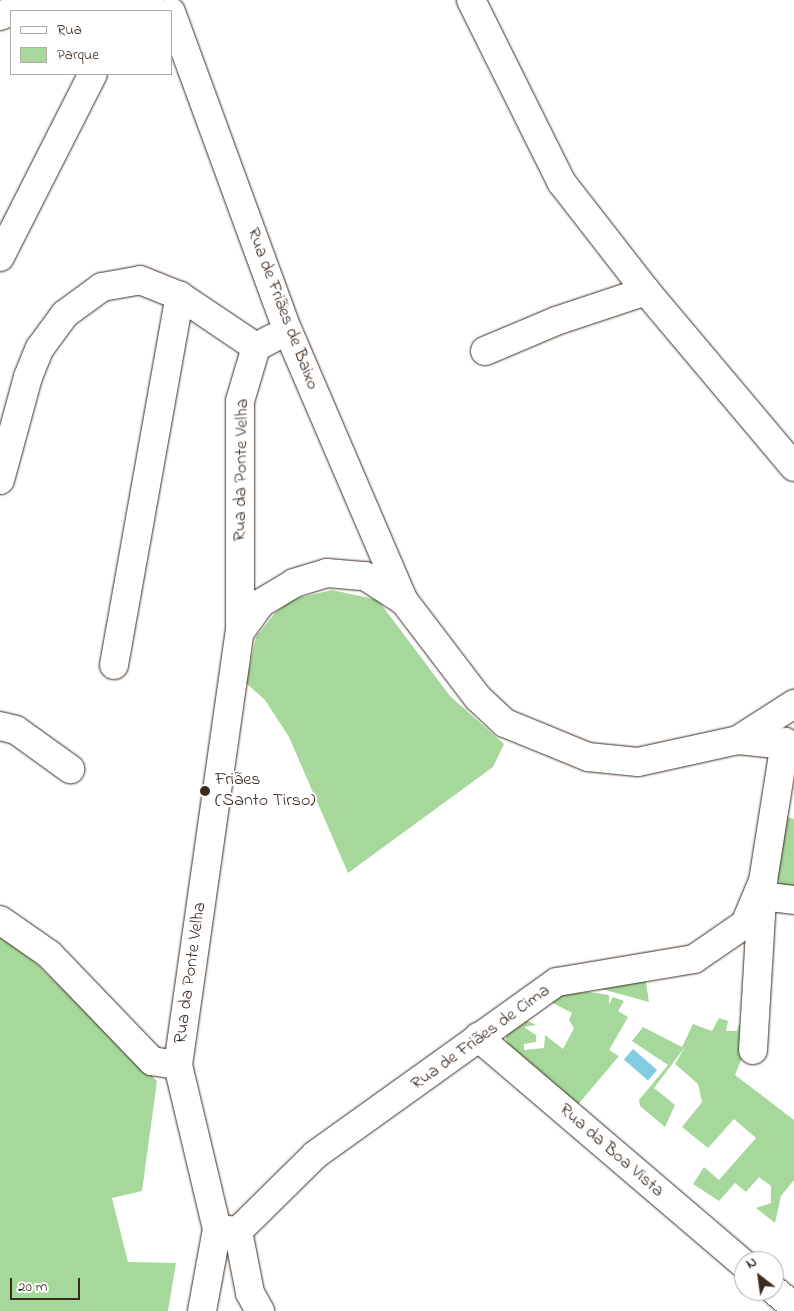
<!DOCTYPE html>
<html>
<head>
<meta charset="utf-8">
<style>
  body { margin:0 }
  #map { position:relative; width:794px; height:1311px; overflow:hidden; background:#fff; font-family:"Indie Flower",sans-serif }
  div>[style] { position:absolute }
  .green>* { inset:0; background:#a5d89a }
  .water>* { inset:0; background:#82cce2; transform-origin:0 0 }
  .roads { filter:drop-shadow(0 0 1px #3b2a1e) drop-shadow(0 0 1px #3b2a1e) }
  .minor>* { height:28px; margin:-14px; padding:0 14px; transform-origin:14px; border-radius:14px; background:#fff }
  .dots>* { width:14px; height:14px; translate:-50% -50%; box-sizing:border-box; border:2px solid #fff; border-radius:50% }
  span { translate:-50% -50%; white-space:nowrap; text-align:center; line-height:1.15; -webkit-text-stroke:4px #fff; paint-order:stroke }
  .street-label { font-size:18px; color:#3b2a1e }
  .poi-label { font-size:18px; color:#3b2a1e }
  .left { translate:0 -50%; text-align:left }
  .legend { position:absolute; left:10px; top:10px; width:162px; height:65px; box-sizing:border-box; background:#fff; border:1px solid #b1aaa5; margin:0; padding:6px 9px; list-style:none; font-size:15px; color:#3b2a1e }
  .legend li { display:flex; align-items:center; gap:10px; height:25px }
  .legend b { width:25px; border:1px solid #b1aaa5 }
  .north { position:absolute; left:734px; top:1251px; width:50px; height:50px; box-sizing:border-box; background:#fff; border:1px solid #b1aaa5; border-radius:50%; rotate:330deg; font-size:14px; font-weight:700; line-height:20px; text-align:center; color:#3b2a1e }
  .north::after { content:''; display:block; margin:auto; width:18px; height:22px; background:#3b2a1e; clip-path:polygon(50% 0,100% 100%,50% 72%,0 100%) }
  .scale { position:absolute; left:10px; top:1278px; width:70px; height:22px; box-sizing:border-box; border:2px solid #3b2a1e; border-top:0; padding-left:6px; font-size:15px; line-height:18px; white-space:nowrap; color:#3b2a1e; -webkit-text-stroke:4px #fff; paint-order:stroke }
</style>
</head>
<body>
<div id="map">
  <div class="green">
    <i style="clip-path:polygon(332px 590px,378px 600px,450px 696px,504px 744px,493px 767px,348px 873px,289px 737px,265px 700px,246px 683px,256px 637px,276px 612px,294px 599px)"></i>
    <i style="clip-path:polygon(784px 816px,794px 819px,794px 894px,783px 889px,777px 878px)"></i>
    <i style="clip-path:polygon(0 937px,35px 962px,157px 1081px,142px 1191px,112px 1198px,128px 1262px,176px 1263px,168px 1311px,0 1311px)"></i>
    <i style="clip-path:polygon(645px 976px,649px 1002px,587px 985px)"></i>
    <i style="clip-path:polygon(589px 992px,609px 995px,609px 1004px,613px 997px,624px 1001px,618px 1011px,628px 1017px,609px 1050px,619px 1056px,575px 1108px,507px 1045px,506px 1036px,518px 1016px,536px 1025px,524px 1027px,536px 1035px,536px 1042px,524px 1044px,524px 1050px,544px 1048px,545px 1035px,563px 1049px,574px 1028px,569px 1020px,572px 1013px,549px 1001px,563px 994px)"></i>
    <i style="clip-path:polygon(719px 1018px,728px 1021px,726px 1031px,737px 1031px,739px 1025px,753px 1021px,752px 1055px,741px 1060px,735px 1075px,794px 1120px,794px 1180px,781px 1196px,775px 1223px,756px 1208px,771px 1203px,771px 1186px,759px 1177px,746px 1192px,735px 1183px,719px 1201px,693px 1184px,704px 1167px,719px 1180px,756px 1138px,734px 1119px,708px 1148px,682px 1127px,702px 1102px,698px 1084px,675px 1064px,685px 1047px,654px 1088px,675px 1105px,665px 1127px,640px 1106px,639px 1100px,668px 1065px,632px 1041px,643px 1027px,682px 1047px,693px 1024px,712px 1031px)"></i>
  </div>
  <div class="water">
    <i style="left:633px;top:1049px;width:32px;height:14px;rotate:41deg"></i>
  </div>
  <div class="roads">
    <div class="minor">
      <i style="left:471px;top:0;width:204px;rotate:63.6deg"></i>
      <i style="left:562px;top:183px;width:137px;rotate:52.1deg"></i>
      <i style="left:646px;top:291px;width:230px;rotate:49.9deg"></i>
      <i style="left:171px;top:12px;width:340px;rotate:69.9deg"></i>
      <i style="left:288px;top:331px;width:294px;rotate:66.8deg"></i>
      <i style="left:0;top:16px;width:17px;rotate:-24deg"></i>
      <i style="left:16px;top:9px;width:126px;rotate:-1.8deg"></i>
      <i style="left:142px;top:5px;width:9px;rotate:-32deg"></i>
      <i style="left:0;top:257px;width:205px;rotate:-63.1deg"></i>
      <i style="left:485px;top:351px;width:77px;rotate:-22.9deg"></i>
      <i style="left:556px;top:321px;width:95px;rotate:-18.4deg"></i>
      <i style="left:0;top:480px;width:107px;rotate:-74.8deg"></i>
      <i style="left:28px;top:377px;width:31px;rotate:-68deg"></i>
      <i style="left:40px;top:348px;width:42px;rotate:-53.7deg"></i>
      <i style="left:65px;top:314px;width:46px;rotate:-36.1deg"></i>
      <i style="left:102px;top:287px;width:39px;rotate:-10deg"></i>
      <i style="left:140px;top:280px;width:43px;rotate:21.8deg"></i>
      <i style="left:180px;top:296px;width:92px;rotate:33.9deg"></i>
      <i style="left:240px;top:632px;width:231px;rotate:-90deg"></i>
      <i style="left:240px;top:401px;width:56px;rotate:-73.5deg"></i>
      <i style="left:256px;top:347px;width:19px;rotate:-28deg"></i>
      <i style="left:114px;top:665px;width:375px;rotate:-79.9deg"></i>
      <i style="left:0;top:726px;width:16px;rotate:14deg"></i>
      <i style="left:16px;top:730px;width:67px;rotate:35.8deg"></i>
      <i style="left:738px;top:740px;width:67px;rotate:-32.7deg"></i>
      <i style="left:762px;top:896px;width:32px;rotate:7deg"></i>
      <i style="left:0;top:920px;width:60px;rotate:34.8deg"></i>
      <i style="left:49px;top:954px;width:149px;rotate:46.1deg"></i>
      <i style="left:152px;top:1061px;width:26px;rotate:9deg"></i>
      <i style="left:478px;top:1037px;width:350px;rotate:40.5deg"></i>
      <i style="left:753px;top:1050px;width:152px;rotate:-86.6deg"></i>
      <i style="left:217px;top:1229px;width:21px;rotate:5deg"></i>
      <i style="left:238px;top:1231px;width:108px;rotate:-44.6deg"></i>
      <i style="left:315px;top:1155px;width:297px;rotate:-35.6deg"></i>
      <i style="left:557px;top:982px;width:139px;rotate:-9.5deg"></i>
      <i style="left:694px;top:959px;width:62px;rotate:-34.5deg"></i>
      <i style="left:745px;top:924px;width:47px;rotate:-67.3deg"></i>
      <i style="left:763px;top:881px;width:141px;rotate:-81deg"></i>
      <i style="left:238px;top:1231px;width:63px;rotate:79deg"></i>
      <i style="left:250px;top:1293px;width:21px;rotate:61deg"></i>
      <i style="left:774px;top:1290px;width:26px;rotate:40deg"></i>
      <i style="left:202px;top:1311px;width:83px;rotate:-79.6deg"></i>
      <i style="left:217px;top:1229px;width:169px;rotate:-103.4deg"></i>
      <i style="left:178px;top:1065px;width:437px;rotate:-81.9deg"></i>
      <i style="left:240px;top:632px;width:36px;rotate:-54deg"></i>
      <i style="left:261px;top:603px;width:39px;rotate:-31deg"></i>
      <i style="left:294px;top:583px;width:34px;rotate:-17deg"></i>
      <i style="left:327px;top:573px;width:38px;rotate:5deg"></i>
      <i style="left:365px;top:576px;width:46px;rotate:32.7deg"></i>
      <i style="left:404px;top:601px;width:122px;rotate:52.7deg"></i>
      <i style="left:478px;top:698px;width:37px;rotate:43deg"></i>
      <i style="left:505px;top:723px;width:90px;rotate:22.3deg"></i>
      <i style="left:588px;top:757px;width:50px;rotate:5.7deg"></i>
      <i style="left:638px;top:762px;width:102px;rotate:-12.4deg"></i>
      <i style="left:738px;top:740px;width:56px;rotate:6.1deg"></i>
    </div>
  </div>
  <div class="dots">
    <i style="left:205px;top:791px;background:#3b2a1e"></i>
  </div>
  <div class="street-label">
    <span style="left:282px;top:309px;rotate:69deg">Rua de Friães de Baixo</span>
    <span style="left:242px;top:470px;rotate:-89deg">Rua da Ponte Velha</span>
    <span style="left:191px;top:973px;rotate:-82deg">Rua da Ponte Velha</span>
    <span style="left:481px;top:1038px;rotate:-36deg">Rua de Friães de Cima</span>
    <span style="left:611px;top:1151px;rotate:41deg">Rua da Boa Vista</span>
  </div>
  <div class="poi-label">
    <span class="left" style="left:215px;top:791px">Friães<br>(Santo Tirso)</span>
  </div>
  <ul class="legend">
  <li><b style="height:6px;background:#fff"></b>Rua</li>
  <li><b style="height:14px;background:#a5d89a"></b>Parque</li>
  </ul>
  <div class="north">N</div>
  <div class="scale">20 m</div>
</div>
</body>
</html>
